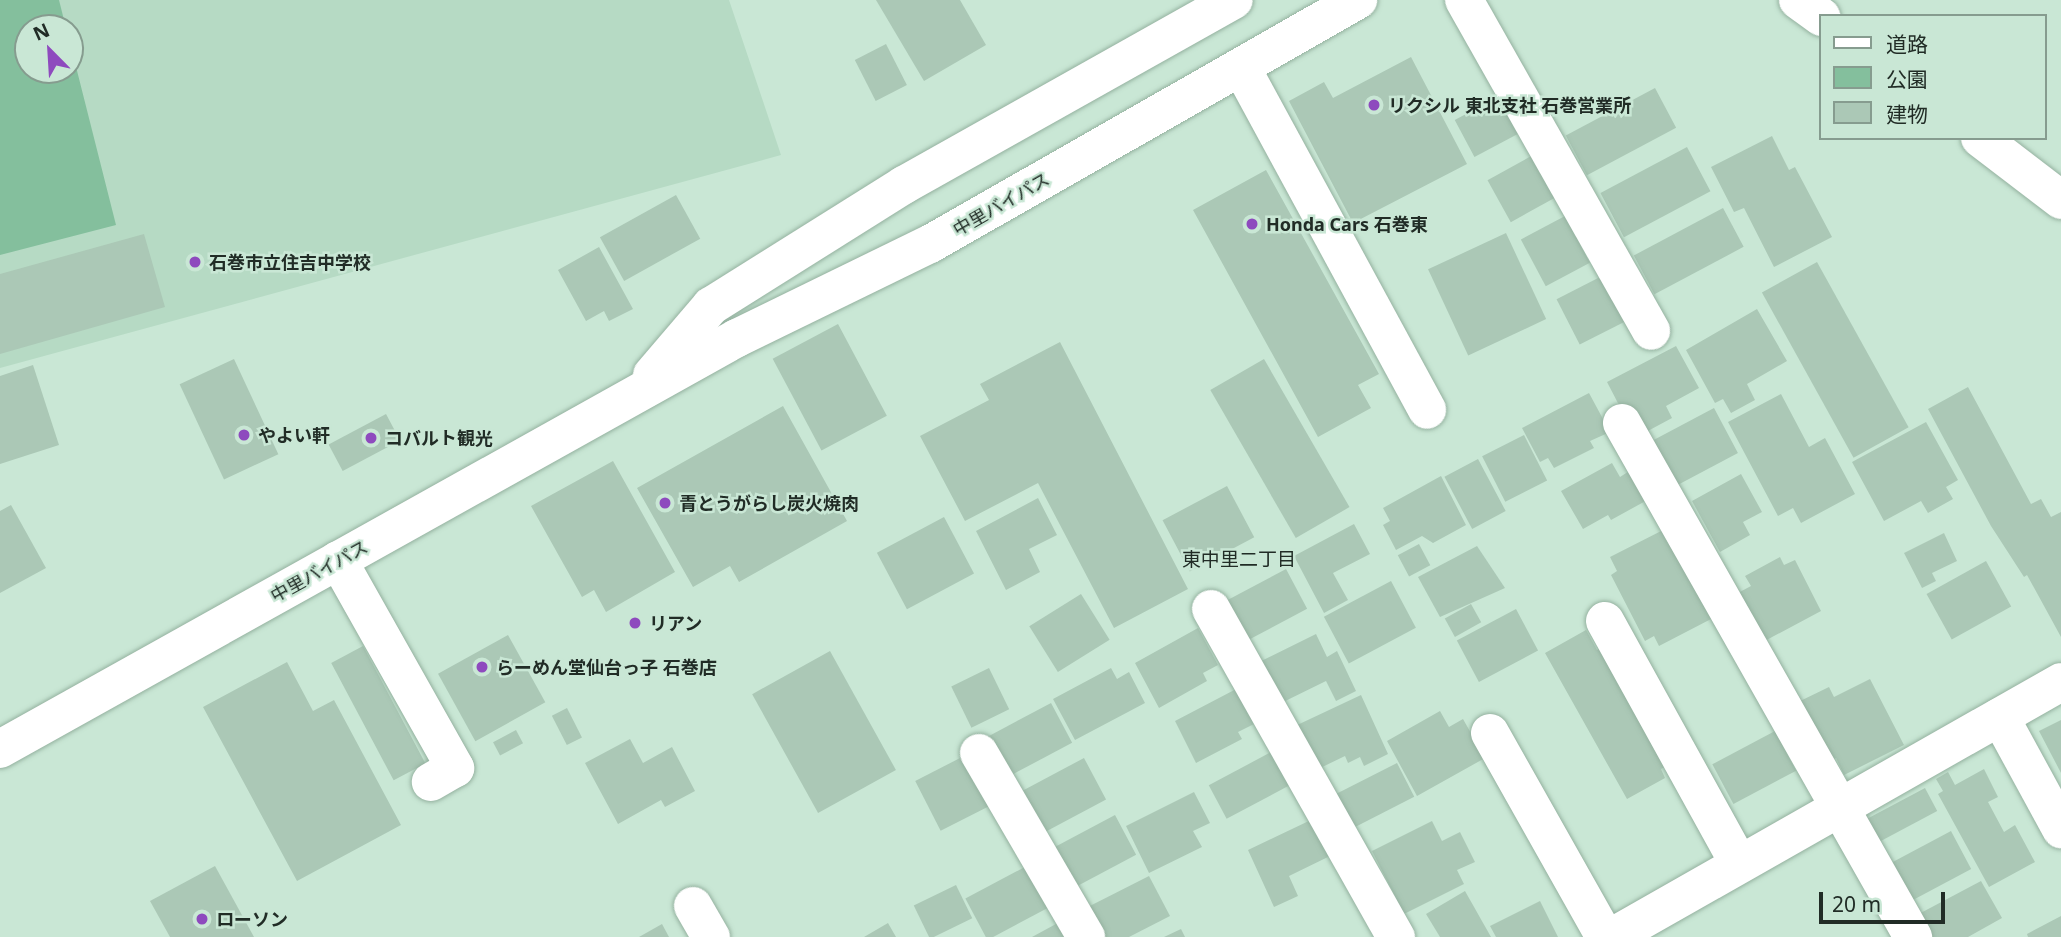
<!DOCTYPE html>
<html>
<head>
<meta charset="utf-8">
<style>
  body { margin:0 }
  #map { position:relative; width:2061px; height:937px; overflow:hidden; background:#c9e7d5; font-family:"Noto Sans","Noto Sans JP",sans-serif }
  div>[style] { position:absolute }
  .built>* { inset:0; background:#b6dac4 }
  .green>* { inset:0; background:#84bf9d }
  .building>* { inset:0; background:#abc8b6; transform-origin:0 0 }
  .roads { filter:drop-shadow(0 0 2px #94b19f) drop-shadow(0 0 2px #94b19f) }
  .minor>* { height:38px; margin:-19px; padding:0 19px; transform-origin:19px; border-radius:19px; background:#fff }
  .major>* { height:38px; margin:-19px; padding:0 19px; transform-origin:19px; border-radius:19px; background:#fff }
  .dots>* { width:19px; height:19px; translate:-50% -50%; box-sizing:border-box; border:4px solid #c9e7d5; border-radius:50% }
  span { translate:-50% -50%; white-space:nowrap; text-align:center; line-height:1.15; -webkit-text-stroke:5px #c9e7d5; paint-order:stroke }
  .poi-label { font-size:18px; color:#212c26; font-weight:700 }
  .left { translate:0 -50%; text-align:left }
  .street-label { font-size:18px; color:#212c26 }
  .neighbourhood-label { font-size:19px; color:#212c26 }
  .legend { position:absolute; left:1819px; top:14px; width:228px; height:126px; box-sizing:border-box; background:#c9e7d5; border:2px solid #869c8f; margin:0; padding:9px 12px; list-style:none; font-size:21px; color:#212c26 }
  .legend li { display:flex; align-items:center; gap:14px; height:35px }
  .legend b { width:35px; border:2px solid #869c8f }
  .north { position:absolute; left:14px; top:14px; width:70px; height:70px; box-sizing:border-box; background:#c9e7d5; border:2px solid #869c8f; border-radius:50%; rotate:336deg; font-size:19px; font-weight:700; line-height:28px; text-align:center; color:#212c26 }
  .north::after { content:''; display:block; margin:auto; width:24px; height:32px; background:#8e4abe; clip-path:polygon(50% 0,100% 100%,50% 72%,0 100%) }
  .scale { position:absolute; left:1819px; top:892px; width:126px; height:32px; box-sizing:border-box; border:4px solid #212c26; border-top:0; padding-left:9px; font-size:21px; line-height:24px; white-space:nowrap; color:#212c26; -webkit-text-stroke:5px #c9e7d5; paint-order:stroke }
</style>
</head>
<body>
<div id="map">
  <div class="built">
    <i style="clip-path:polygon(evenodd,0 0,729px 0,781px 155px,0 368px,0 0,28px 28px,70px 28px,70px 70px,28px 70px,28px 28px)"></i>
  </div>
  <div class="green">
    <i style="clip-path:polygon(0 0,59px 0,66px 28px,28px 28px,28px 70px,70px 70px,70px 43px,116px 225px,0 255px)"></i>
  </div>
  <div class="building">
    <i style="clip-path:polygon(876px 0,960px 0,986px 45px,924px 81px)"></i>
    <i style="left:886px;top:44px;width:46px;height:35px;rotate:63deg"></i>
    <i style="clip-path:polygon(1411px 57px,1467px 164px,1353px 223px,1289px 101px,1324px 82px,1333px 98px)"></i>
    <i style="left:1655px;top:88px;width:45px;height:101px;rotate:62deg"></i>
    <i style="left:1498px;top:97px;width:42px;height:49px;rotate:62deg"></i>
    <i style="clip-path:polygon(1772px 136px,1789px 170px,1795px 167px,1832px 237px,1774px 267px,1744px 208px,1734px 212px,1711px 167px)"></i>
    <i style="left:1687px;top:147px;width:50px;height:98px;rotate:62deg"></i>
    <i style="left:1533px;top:155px;width:48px;height:52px;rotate:61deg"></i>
    <i style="clip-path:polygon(1266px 170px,1379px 374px,1358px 385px,1371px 408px,1318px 437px,1193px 210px)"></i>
    <i style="left:676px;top:195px;width:50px;height:87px;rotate:61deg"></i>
    <i style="left:1723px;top:208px;width:44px;height:101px;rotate:62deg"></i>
    <i style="left:1565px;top:216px;width:53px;height:50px;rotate:62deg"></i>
    <i style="left:1506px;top:233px;width:95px;height:86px;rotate:65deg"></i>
    <i style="clip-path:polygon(144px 234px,165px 307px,0 354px,0 274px)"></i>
    <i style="clip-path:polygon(599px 247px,633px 309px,609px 321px,604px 311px,586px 321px,558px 270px)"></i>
    <i style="left:1817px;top:262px;width:189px;height:63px;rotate:61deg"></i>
    <i style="left:1602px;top:276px;width:51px;height:51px;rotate:63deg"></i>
    <i style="clip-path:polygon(1757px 309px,1787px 361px,1747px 384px,1755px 400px,1731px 413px,1723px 399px,1715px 403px,1686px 350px)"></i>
    <i style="left:838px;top:324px;width:104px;height:74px;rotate:62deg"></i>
    <i style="clip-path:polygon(1060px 342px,1188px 589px,1114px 628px,1038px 483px,965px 521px,920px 436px,989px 400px,980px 384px)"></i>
    <i style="clip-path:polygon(1676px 346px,1699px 388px,1666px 406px,1672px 418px,1644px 433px,1620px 407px,1607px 382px)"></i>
    <i style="left:234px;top:359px;width:105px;height:60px;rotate:65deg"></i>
    <i style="left:1264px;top:359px;width:171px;height:62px;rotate:60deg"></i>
    <i style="clip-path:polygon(33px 365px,59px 445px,0 464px,0 376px)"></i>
    <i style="clip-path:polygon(1968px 387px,2031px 504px,2041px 499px,2051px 517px,2061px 512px,2061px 637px,2027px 575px,2024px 577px,1991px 526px,1928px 409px)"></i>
    <i style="clip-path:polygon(1589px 393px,1610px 432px,1590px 441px,1594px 448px,1554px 468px,1548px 458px,1540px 462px,1522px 428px)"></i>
    <i style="clip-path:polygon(1781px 394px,1809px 447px,1825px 438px,1855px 494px,1801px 523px,1793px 508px,1778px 516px,1728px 422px)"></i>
    <i style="clip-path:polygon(783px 406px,847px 521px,739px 582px,730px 566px,693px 587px,637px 488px)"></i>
    <i style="left:1714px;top:408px;width:51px;height:71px;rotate:62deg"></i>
    <i style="left:386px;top:414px;width:30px;height:65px;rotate:62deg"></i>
    <i style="clip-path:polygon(1926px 422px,1958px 480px,1946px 487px,1953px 499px,1928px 513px,1921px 501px,1884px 521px,1852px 462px)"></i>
    <i style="left:1524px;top:435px;width:51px;height:47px;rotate:63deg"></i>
    <i style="left:1478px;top:459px;width:59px;height:38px;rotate:62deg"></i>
    <i style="clip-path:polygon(613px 461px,675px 572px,606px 612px,594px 590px,582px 597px,531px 506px)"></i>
    <i style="clip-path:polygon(1612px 463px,1620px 477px,1634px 468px,1651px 498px,1611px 520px,1608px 515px,1583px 529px,1561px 491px)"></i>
    <i style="clip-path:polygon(1741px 474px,1762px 512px,1743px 522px,1750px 535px,1720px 552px,1692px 501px)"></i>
    <i style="clip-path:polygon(1441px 476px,1466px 525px,1433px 543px,1422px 536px,1396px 550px,1383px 525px,1390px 521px,1383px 508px)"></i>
    <i style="left:1227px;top:486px;width:58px;height:73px;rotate:62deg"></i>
    <i style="clip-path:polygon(1038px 498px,1057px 535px,1029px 549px,1040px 572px,1006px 590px,976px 531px)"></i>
    <i style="clip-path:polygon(11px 505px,46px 568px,0 593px,0 511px)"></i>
    <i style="left:944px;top:517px;width:64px;height:76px;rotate:62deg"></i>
    <i style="clip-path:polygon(1354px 524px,1370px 554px,1333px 573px,1348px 600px,1324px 613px,1294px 556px)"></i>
    <i style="clip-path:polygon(1667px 528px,1713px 618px,1659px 646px,1654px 636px,1645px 641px,1611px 575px,1617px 571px,1610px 557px)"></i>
    <i style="clip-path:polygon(1944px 533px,1957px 561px,1932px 573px,1936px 581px,1922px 588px,1904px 553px)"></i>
    <i style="left:1419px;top:544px;width:24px;height:24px;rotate:62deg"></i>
    <i style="clip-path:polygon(1477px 546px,1505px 588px,1440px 617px,1418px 577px)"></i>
    <i style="clip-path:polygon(1780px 557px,1784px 565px,1795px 560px,1821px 611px,1761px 643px,1736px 594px,1751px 586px,1745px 576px)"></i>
    <i style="left:1986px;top:561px;width:52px;height:68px;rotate:61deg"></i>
    <i style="left:1286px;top:569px;width:45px;height:72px;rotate:62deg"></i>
    <i style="left:1391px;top:581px;width:53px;height:76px;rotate:62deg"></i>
    <i style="left:1081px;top:594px;width:54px;height:61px;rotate:58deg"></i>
    <i style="left:1471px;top:604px;width:21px;height:30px;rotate:61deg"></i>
    <i style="left:1516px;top:609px;width:47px;height:67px;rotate:62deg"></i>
    <i style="clip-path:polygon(1198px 628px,1218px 665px,1203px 673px,1207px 681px,1159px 708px,1135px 663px)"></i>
    <i style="clip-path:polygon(1586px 630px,1597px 650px,1606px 645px,1672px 763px,1661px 769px,1665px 778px,1627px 799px,1545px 653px)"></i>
    <i style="clip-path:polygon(1316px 634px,1327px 657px,1337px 651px,1356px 691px,1336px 701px,1326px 681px,1273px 707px,1253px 665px)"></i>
    <i style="left:508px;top:635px;width:77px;height:80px;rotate:61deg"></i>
    <i style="left:363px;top:646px;width:133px;height:36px;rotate:62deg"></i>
    <i style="left:830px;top:651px;width:136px;height:89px;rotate:61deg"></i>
    <i style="clip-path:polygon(287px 662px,313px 711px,334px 700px,401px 825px,297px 881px,203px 707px)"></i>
    <i style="left:989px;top:668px;width:46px;height:42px;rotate:64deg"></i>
    <i style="clip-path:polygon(1111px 668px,1117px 679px,1129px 672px,1145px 703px,1075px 740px,1053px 699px)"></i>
    <i style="clip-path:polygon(1870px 679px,1904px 745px,1844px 775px,1836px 758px,1824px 764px,1794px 704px,1829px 687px,1834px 697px)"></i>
    <i style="clip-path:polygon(1240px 687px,1258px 722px,1238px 732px,1242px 739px,1196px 763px,1175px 721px)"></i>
    <i style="clip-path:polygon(1361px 695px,1388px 754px,1364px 766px,1360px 757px,1348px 763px,1345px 756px,1314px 771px,1293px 727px)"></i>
    <i style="left:1051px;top:703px;width:45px;height:76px;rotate:62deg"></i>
    <i style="left:567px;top:708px;width:33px;height:17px;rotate:63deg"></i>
    <i style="clip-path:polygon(1440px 711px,1449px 727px,1463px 719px,1485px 758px,1417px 796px,1387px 741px)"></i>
    <i style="clip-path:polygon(2061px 720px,2061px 773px,2039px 731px)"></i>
    <i style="left:516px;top:730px;width:15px;height:26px;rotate:62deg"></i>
    <i style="left:1775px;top:731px;width:45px;height:71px;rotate:62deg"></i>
    <i style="clip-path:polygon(630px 739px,643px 763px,672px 747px,695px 791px,665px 807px,661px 800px,618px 824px,585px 763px)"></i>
    <i style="left:1275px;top:750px;width:38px;height:75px;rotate:62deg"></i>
    <i style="left:966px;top:755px;width:56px;height:57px;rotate:63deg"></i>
    <i style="left:1084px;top:758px;width:47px;height:76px;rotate:62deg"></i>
    <i style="left:1397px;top:763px;width:38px;height:74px;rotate:63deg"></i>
    <i style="clip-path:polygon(1984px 769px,1998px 797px,1988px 802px,2004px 832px,2015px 825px,2035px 862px,1989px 887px,1938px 794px,1943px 791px,1936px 779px,1948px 772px,1955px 785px)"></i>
    <i style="left:1925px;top:788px;width:26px;height:75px;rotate:62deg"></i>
    <i style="clip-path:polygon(1194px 792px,1210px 823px,1193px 831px,1202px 847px,1149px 873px,1126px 826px)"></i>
    <i style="left:1115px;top:815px;width:45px;height:74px;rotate:62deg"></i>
    <i style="clip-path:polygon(1313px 819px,1330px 856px,1289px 876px,1298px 896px,1274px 907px,1248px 850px)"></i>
    <i style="clip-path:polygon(1432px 821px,1442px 841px,1460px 832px,1475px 862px,1457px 870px,1464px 884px,1404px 914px,1372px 851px)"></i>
    <i style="left:1951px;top:831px;width:43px;height:76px;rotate:62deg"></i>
    <i style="left:1036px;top:861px;width:47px;height:80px;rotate:62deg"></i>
    <i style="clip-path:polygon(215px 866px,254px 937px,170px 937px,150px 901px)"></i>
    <i style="clip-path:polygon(1149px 876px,1170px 916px,1129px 937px,1093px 937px,1080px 911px)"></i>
    <i style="clip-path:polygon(1981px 881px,2002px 918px,1968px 937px,1926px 937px,1915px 916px)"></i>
    <i style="left:956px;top:885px;width:37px;height:47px;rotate:64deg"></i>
    <i style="clip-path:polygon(1465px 891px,1491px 937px,1440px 937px,1426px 914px)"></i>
    <i style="clip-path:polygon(1540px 901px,1558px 937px,1496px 937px,1490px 926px)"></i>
    <i style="clip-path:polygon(2061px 916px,2061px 937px,2028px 937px,2027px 934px)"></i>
    <i style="clip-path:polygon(1067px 918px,1077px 937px,1032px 937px)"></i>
    <i style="clip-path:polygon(888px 923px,896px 937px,864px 937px)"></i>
    <i style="clip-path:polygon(662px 924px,669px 937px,639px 937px)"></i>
    <i style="clip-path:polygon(1181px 929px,1185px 937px,1164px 937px)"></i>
  </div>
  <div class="roads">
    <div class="minor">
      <i style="left:1464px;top:0;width:380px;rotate:60.5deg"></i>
      <i style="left:1241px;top:67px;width:390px;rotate:61.5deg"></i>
      <i style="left:652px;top:375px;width:91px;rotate:-49.5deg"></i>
      <i style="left:711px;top:306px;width:228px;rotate:-32.1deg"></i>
      <i style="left:904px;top:185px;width:378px;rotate:-29.3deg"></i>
      <i style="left:1622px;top:423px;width:591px;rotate:60.48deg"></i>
      <i style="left:338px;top:560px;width:239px;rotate:60.6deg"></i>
      <i style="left:455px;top:768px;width:28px;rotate:150deg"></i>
      <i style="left:1211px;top:609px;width:377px;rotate:60.6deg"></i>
      <i style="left:1605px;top:621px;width:277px;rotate:61.1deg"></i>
      <i style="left:2000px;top:717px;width:128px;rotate:61.4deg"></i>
      <i style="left:1490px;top:733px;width:234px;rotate:60.6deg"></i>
      <i style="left:0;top:749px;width:844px;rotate:-29.15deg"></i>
      <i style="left:737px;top:338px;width:215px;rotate:-26deg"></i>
      <i style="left:930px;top:244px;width:493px;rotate:-29.7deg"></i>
      <i style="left:979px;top:753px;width:213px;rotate:59.8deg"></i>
      <i style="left:693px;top:906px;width:36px;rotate:60deg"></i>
      <i style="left:1612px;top:937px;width:516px;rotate:-29.59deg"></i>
    </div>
    <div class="major">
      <i style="left:1798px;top:0;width:29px;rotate:36deg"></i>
      <i style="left:1980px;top:138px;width:102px;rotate:37.4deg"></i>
    </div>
  </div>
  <div class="dots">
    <i style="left:1374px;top:105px;background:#8e4abe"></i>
    <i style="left:1252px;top:224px;background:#8e4abe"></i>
    <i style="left:195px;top:262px;background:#8e4abe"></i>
    <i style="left:244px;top:435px;background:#8e4abe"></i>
    <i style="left:371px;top:438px;background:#8e4abe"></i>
    <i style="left:665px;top:503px;background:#8e4abe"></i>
    <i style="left:635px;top:623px;background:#8e4abe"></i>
    <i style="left:482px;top:667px;background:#8e4abe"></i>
    <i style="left:202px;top:919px;background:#8e4abe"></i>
  </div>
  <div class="poi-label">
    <span class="left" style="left:1388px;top:105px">リクシル 東北支社 石巻営業所</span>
    <span class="left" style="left:1266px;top:224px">Honda Cars 石巻東</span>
    <span class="left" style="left:209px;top:262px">石巻市立住吉中学校</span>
    <span class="left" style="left:258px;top:435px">やよい軒</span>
    <span class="left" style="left:385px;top:438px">コバルト観光</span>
    <span class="left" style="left:679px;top:503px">青とうがらし炭火焼肉</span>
    <span class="left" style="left:649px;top:623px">リアン</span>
    <span class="left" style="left:496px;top:667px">らーめん堂仙台っ子 石巻店</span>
    <span class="left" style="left:216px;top:919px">ローソン</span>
  </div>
  <div class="street-label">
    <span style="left:1001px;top:204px;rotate:-30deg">中里バイパス</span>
    <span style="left:319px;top:571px;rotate:-29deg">中里バイパス</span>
  </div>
  <div class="neighbourhood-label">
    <span style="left:1239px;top:560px">東中里二丁目</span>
  </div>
  <ul class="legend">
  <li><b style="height:9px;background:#fff"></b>道路</li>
  <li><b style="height:19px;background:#84bf9d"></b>公園</li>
  <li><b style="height:19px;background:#abc8b6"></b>建物</li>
  </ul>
  <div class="north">N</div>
  <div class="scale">20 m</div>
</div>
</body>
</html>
